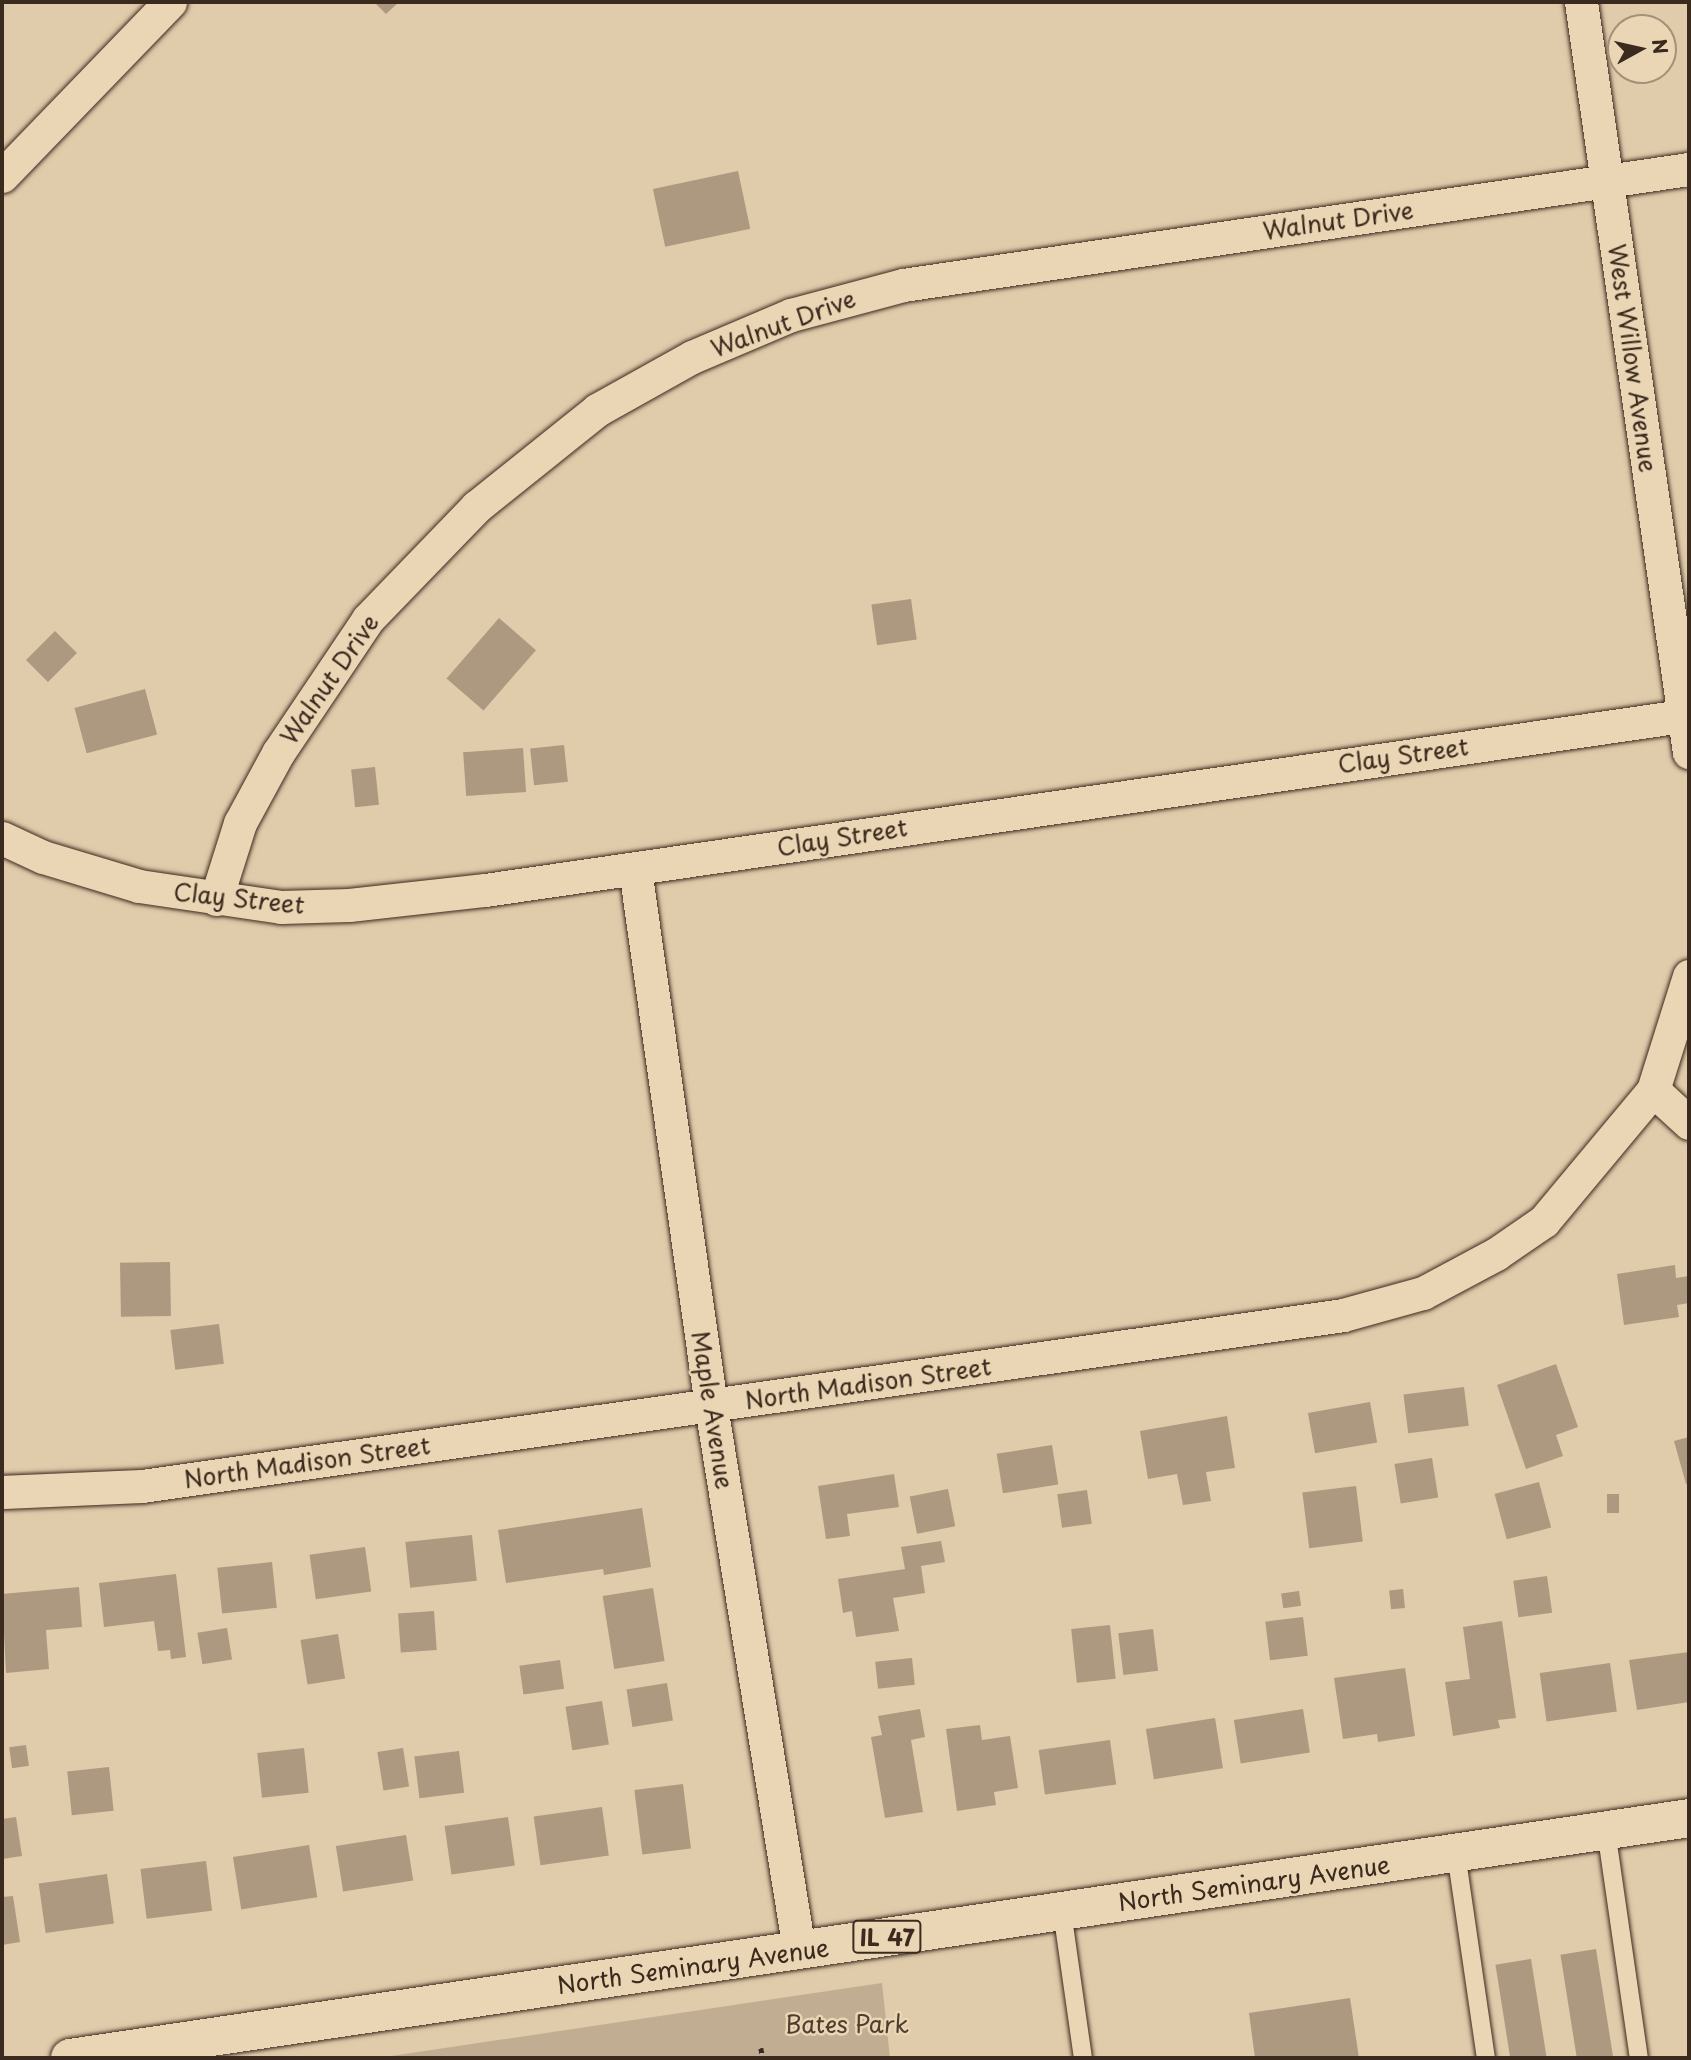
<!DOCTYPE html>
<html>
<head>
<meta charset="utf-8">
<style>
  body { margin:0 }
  #map { position:relative; width:1691px; height:2060px; overflow:hidden; background:#e0cbab; font-family:"Playpen Sans",sans-serif }
  div>[style] { position:absolute }
  .green>* { inset:0; background:#c1ad91 }
  .building>* { inset:0; background:#ac997f; transform-origin:0 0 }
  .path>* { height:4.5px; margin-top:-2.25px; transform-origin:0; background:repeating-linear-gradient(90deg,#3b2a1e 0 5px,transparent 0 10px) }
  .roads { filter:drop-shadow(0 0 2px #3b2a1e) drop-shadow(0 0 2px #3b2a1e) }
  .service>* { height:18px; margin:-9px; padding:0 9px; transform-origin:9px; border-radius:9px; background:#ead5b4 }
  .minor>* { height:33px; margin:-16.5px; padding:0 16.5px; transform-origin:16.5px; border-radius:16.5px; background:#ead5b4 }
  .primary>* { height:38px; margin:-19px; padding:0 19px; transform-origin:19px; border-radius:19px; background:#ead5b4 }
  span { translate:-50% -50%; white-space:nowrap; text-align:center; line-height:1.15; -webkit-text-stroke:5px #ead5b4; paint-order:stroke }
  .shield-label span { padding:2px 5px; background:#ead5b4; border:2px solid; border-radius:5px; -webkit-text-stroke-width:0 }
  .shield-label { font-size:23px; color:#3b2a1e; font-weight:700 }
  .street-label { font-size:24px; color:#3b2a1e }
  .park-label { font-size:24px; color:#4f3e2f }
  .frame { position:absolute; inset:0; border:4px solid #3b2a1e; pointer-events:none }
  .north { position:absolute; left:1607px; top:14px; width:70px; height:70px; box-sizing:border-box; background:#ead5b4; border:2px solid #a49178; border-radius:50%; rotate:82deg; font-size:19px; font-weight:700; line-height:28px; text-align:center; color:#3b2a1e }
  .north::after { content:''; display:block; margin:auto; width:24px; height:32px; background:#3b2a1e; clip-path:polygon(50% 0,100% 100%,50% 72%,0 100%) }
</style>
</head>
<body>
<div id="map">
  <div class="green">
    <i style="clip-path:polygon(882px 1983px,890px 2058px,378px 2058px)"></i>
  </div>
  <div class="building">
    <i style="clip-path:polygon(374px 2px,399px 2px,386px 14px)"></i>
    <i style="left:738px;top:171px;width:59px;height:87px;rotate:78deg"></i>
    <i style="left:911px;top:599px;width:41px;height:40px;rotate:82deg"></i>
    <i style="left:499px;top:618px;width:49px;height:80px;rotate:41deg"></i>
    <i style="left:55px;top:631px;width:31px;height:41px;rotate:45deg"></i>
    <i style="left:145px;top:689px;width:47px;height:73px;rotate:75deg"></i>
    <i style="left:564px;top:745px;width:37px;height:34px;rotate:84deg"></i>
    <i style="left:523px;top:748px;width:44px;height:60px;rotate:86deg"></i>
    <i style="left:375px;top:767px;width:38px;height:24px;rotate:84deg"></i>
    <i style="left:170px;top:1262px;width:54px;height:50px;rotate:89deg"></i>
    <i style="clip-path:polygon(1675px 1265px,1676px 1278px,1689px 1276px,1689px 1303px,1677px 1305px,1679px 1317px,1624px 1325px,1617px 1274px)"></i>
    <i style="left:219px;top:1324px;width:40px;height:49px;rotate:83deg"></i>
    <i style="clip-path:polygon(1556px 1364px,1578px 1427px,1556px 1435px,1563px 1456px,1526px 1469px,1497px 1385px)"></i>
    <i style="left:1464px;top:1387px;width:39px;height:61px;rotate:83deg"></i>
    <i style="left:1370px;top:1402px;width:41px;height:63px;rotate:80deg"></i>
    <i style="clip-path:polygon(1227px 1416px,1235px 1468px,1206px 1472px,1211px 1501px,1183px 1505px,1177px 1474px,1148px 1479px,1140px 1431px)"></i>
    <i style="clip-path:polygon(1689px 1437px,1689px 1483px,1686px 1484px,1674px 1441px)"></i>
    <i style="left:1052px;top:1445px;width:40px;height:56px;rotate:81deg"></i>
    <i style="left:1432px;top:1458px;width:40px;height:38px;rotate:81deg"></i>
    <i style="clip-path:polygon(894px 1474px,899px 1507px,847px 1514px,850px 1536px,826px 1539px,818px 1486px)"></i>
    <i style="left:1539px;top:1482px;width:47px;height:46px;rotate:75deg"></i>
    <i style="left:1356px;top:1486px;width:56px;height:54px;rotate:83deg"></i>
    <i style="left:948px;top:1489px;width:38px;height:39px;rotate:79deg"></i>
    <i style="left:1087px;top:1490px;width:34px;height:30px;rotate:82deg"></i>
    <i style="left:1607px;top:1494px;width:12px;height:19px"></i>
    <i style="clip-path:polygon(642px 1508px,651px 1567px,604px 1575px,603px 1569px,506px 1583px,498px 1530px)"></i>
    <i style="left:472px;top:1535px;width:46px;height:67px;rotate:84deg"></i>
    <i style="clip-path:polygon(941px 1541px,945px 1562px,921px 1566px,925px 1593px,893px 1598px,899px 1631px,856px 1637px,852px 1611px,843px 1613px,838px 1579px,905px 1569px,901px 1547px)"></i>
    <i style="left:365px;top:1547px;width:45px;height:56px;rotate:82deg"></i>
    <i style="left:272px;top:1562px;width:46px;height:55px;rotate:84deg"></i>
    <i style="clip-path:polygon(176px 1574px,186px 1657px,171px 1659px,170px 1650px,158px 1651px,154px 1621px,104px 1627px,99px 1583px)"></i>
    <i style="left:1547px;top:1576px;width:37px;height:34px;rotate:82deg"></i>
    <i style="clip-path:polygon(79px 1587px,82px 1627px,46px 1630px,49px 1669px,6px 1673px,2px 1594px)"></i>
    <i style="left:653px;top:1588px;width:74px;height:51px;rotate:81deg"></i>
    <i style="left:1403px;top:1589px;width:19px;height:14px;rotate:84deg"></i>
    <i style="left:1299px;top:1591px;width:15px;height:18px;rotate:82deg"></i>
    <i style="left:434px;top:1611px;width:39px;height:36px;rotate:86deg"></i>
    <i style="left:1303px;top:1617px;width:39px;height:38px;rotate:83deg"></i>
    <i style="clip-path:polygon(1502px 1621px,1516px 1718px,1498px 1720px,1500px 1728px,1453px 1736px,1445px 1682px,1470px 1679px,1463px 1627px)"></i>
    <i style="left:1110px;top:1625px;width:54px;height:39px;rotate:84deg"></i>
    <i style="left:227px;top:1628px;width:32px;height:30px;rotate:81deg"></i>
    <i style="left:1153px;top:1629px;width:42px;height:35px;rotate:83deg"></i>
    <i style="left:338px;top:1634px;width:45px;height:38px;rotate:81deg"></i>
    <i style="clip-path:polygon(1689px 1652px,1689px 1702px,1637px 1710px,1629px 1660px)"></i>
    <i style="left:912px;top:1658px;width:27px;height:37px;rotate:84deg"></i>
    <i style="left:560px;top:1660px;width:29px;height:41px;rotate:82deg"></i>
    <i style="left:1610px;top:1663px;width:49px;height:71px;rotate:82deg"></i>
    <i style="clip-path:polygon(1405px 1668px,1415px 1736px,1378px 1742px,1377px 1734px,1343px 1739px,1334px 1678px)"></i>
    <i style="left:667px;top:1683px;width:38px;height:41px;rotate:81deg"></i>
    <i style="left:602px;top:1701px;width:44px;height:37px;rotate:81deg"></i>
    <i style="clip-path:polygon(920px 1709px,925px 1737px,911px 1740px,923px 1812px,885px 1818px,871px 1737px,882px 1735px,878px 1716px)"></i>
    <i style="left:1303px;top:1709px;width:44px;height:70px;rotate:81deg"></i>
    <i style="left:1215px;top:1718px;width:51px;height:70px;rotate:81deg"></i>
    <i style="clip-path:polygon(980px 1725px,982px 1740px,1010px 1736px,1018px 1788px,994px 1792px,996px 1805px,957px 1811px,946px 1729px)"></i>
    <i style="left:1110px;top:1740px;width:45px;height:72px;rotate:82deg"></i>
    <i style="left:26px;top:1745px;width:21px;height:17px;rotate:82deg"></i>
    <i style="left:304px;top:1748px;width:45px;height:47px;rotate:84deg"></i>
    <i style="left:403px;top:1748px;width:39px;height:26px;rotate:81deg"></i>
    <i style="left:459px;top:1751px;width:42px;height:45px;rotate:83deg"></i>
    <i style="left:109px;top:1767px;width:44px;height:42px;rotate:84deg"></i>
    <i style="left:683px;top:1784px;width:65px;height:49px;rotate:83deg"></i>
    <i style="left:602px;top:1807px;width:49px;height:69px;rotate:82deg"></i>
    <i style="clip-path:polygon(16px 1817px,22px 1856px,2px 1859px,2px 1819px)"></i>
    <i style="left:508px;top:1817px;width:49px;height:64px;rotate:82deg"></i>
    <i style="left:406px;top:1835px;width:46px;height:71px;rotate:81deg"></i>
    <i style="left:309px;top:1845px;width:53px;height:77px;rotate:81deg"></i>
    <i style="left:206px;top:1861px;width:50px;height:66px;rotate:83deg"></i>
    <i style="left:107px;top:1874px;width:50px;height:69px;rotate:82deg"></i>
    <i style="clip-path:polygon(13px 1896px,20px 1942px,2px 1945px,2px 1897px)"></i>
    <i style="left:1596px;top:1949px;width:110px;height:36px;rotate:81deg"></i>
    <i style="left:1531px;top:1959px;width:100px;height:36px;rotate:81deg"></i>
    <i style="clip-path:polygon(1350px 1998px,1359px 2058px,1255px 2058px,1249px 2013px)"></i>
  </div>
  <div class="path">
    <i style="left:761px;top:2048px;width:10px;rotate:79deg"></i>
  </div>
  <div class="roads">
    <div class="service">
      <i style="left:1606px;top:1830px;width:230px;rotate:81.8deg"></i>
      <i style="left:1456px;top:1853px;width:207px;rotate:81.7deg"></i>
      <i style="left:1062px;top:1911px;width:148px;rotate:81.9deg"></i>
    </div>
    <div class="minor">
      <i style="left:1581px;top:2px;width:758px;rotate:81.81deg"></i>
      <i style="left:2px;top:176px;width:242px;rotate:-46deg"></i>
      <i style="left:2px;top:838px;width:45px;rotate:24.9deg"></i>
      <i style="left:43px;top:857px;width:100px;rotate:16.8deg"></i>
      <i style="left:139px;top:886px;width:144px;rotate:8.4deg"></i>
      <i style="left:281px;top:907px;width:68px;rotate:-1.7deg"></i>
      <i style="left:349px;top:905px;width:137px;rotate:-6.3deg"></i>
      <i style="left:485px;top:890px;width:1217px;rotate:-8.27deg"></i>
      <i style="left:635px;top:869px;width:542px;rotate:81.94deg"></i>
      <i style="left:711px;top:1406px;width:551px;rotate:80.81deg"></i>
      <i style="left:216px;top:899px;width:80px;rotate:-72.5deg"></i>
      <i style="left:240px;top:823px;width:80px;rotate:-61.5deg"></i>
      <i style="left:278px;top:753px;width:161px;rotate:-56.1deg"></i>
      <i style="left:368px;top:619px;width:156px;rotate:-46deg"></i>
      <i style="left:476px;top:507px;width:155px;rotate:-38.7deg"></i>
      <i style="left:597px;top:410px;width:109px;rotate:-29.2deg"></i>
      <i style="left:692px;top:357px;width:108px;rotate:-23deg"></i>
      <i style="left:791px;top:315px;width:116px;rotate:-15deg"></i>
      <i style="left:903px;top:285px;width:795px;rotate:-8.4deg"></i>
      <i style="left:1689px;top:976px;width:120px;rotate:107.5deg"></i>
      <i style="left:1653px;top:1090px;width:49px;rotate:42.5deg"></i>
      <i style="left:2px;top:1492px;width:140px;rotate:-2.5deg"></i>
      <i style="left:142px;top:1486px;width:1213px;rotate:-8.1deg"></i>
      <i style="left:1343px;top:1315px;width:83px;rotate:-15.4deg"></i>
      <i style="left:1423px;top:1293px;width:83px;rotate:-28.1deg"></i>
      <i style="left:1496px;top:1254px;width:58px;rotate:-34.5deg"></i>
      <i style="left:1544px;top:1221px;width:170px;rotate:-50.2deg"></i>
    </div>
    <div class="primary">
      <i style="left:70px;top:2058px;width:1637px;rotate:-8.43deg"></i>
    </div>
  </div>
  <div class="shield-label">
    <span style="left:887px;top:1937px">IL 47</span>
  </div>
  <div class="street-label">
    <span style="left:1338px;top:220px;rotate:-8deg">Walnut Drive</span>
    <span style="left:783px;top:323px;rotate:-20deg">Walnut Drive</span>
    <span style="left:1633px;top:358px;rotate:82deg">West Willow Avenue</span>
    <span style="left:329px;top:679px;rotate:-55deg">Walnut Drive</span>
    <span style="left:1403px;top:755px;rotate:-8deg">Clay Street</span>
    <span style="left:842px;top:837px;rotate:-9deg">Clay Street</span>
    <span style="left:239px;top:898px;rotate:6deg">Clay Street</span>
    <span style="left:868px;top:1383px;rotate:-8deg">North Madison Street</span>
    <span style="left:713px;top:1410px;rotate:81deg">Maple Avenue</span>
    <span style="left:307px;top:1462px;rotate:-8deg">North Madison Street</span>
    <span style="left:1254px;top:1883px;rotate:-8deg">North Seminary Avenue</span>
    <span style="left:693px;top:1966px;rotate:-8deg">North Seminary Avenue</span>
  </div>
  <div class="park-label">
    <span style="left:847px;top:2024px">Bates Park</span>
  </div>
  <div class="frame"></div>
  <div class="north">N</div>
</div>
</body>
</html>
